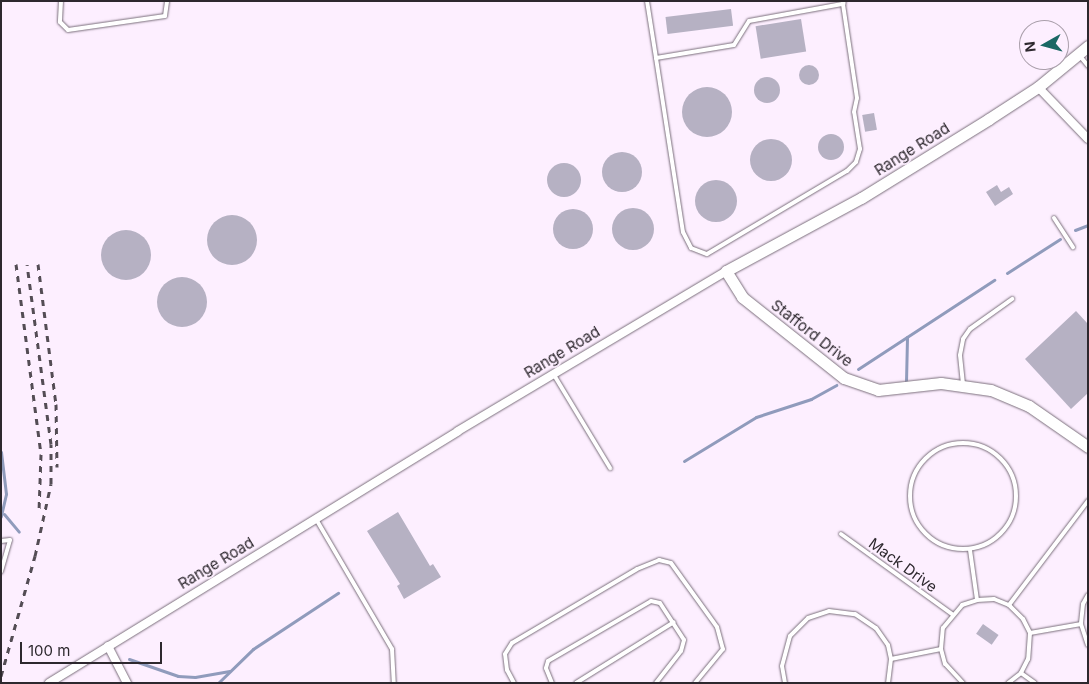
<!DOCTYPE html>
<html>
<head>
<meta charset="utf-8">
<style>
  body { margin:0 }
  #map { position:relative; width:1089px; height:684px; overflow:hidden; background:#fdefff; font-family:Inter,sans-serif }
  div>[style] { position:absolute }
  .stream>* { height:3px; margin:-1.5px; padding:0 1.5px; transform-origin:1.5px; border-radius:1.5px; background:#909bbc }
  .building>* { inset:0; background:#b6b1c3; transform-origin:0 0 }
  .round { border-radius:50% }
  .roads { filter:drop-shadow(0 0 1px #7b6f7c) drop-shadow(0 0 1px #7b6f7c) }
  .lane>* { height:4px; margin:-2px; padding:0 2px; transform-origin:2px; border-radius:2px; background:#fff }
  .lane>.ring { margin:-2px; padding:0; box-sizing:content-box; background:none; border:4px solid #fff; border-radius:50% }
  .street>* { height:8px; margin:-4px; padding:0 4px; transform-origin:4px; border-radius:4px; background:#fff }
  .secondary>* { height:11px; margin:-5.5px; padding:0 5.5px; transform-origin:5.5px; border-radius:5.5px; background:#fff }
  .rail>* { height:3px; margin-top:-1.5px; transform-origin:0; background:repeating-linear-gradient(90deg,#544d55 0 6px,transparent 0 12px) }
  span { translate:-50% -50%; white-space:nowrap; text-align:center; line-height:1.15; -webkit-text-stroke:4px #fdefff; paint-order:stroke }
  .street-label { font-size:15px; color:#2d282e }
  .frame { position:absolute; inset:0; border:2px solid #2d282e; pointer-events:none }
  .north { position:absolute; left:1019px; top:20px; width:50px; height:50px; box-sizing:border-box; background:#fdefff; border:1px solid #aa9fab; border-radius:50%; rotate:263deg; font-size:14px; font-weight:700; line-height:20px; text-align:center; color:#2d282e }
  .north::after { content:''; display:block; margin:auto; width:18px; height:22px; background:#1a6764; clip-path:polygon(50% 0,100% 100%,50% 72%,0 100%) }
  .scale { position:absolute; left:20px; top:642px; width:142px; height:22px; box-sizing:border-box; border:2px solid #2d282e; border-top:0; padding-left:6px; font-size:15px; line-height:18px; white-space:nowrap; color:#2d282e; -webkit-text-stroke:4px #fdefff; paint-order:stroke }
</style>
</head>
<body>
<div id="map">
  <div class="stream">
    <i style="left:1075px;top:230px;width:14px;rotate:-21deg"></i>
    <i style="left:1007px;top:273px;width:63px;rotate:-32.7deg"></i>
    <i style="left:858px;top:369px;width:163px;rotate:-33.2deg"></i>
    <i style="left:906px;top:382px;width:45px;rotate:-88.7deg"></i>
    <i style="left:1px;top:452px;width:42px;rotate:83.2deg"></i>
    <i style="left:6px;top:494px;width:23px;rotate:103deg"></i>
    <i style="left:684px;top:461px;width:84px;rotate:-31.4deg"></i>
    <i style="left:756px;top:417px;width:58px;rotate:-18.1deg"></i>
    <i style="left:811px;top:399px;width:29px;rotate:-29deg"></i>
    <i style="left:4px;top:514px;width:23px;rotate:50deg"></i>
    <i style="left:129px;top:659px;width:52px;rotate:19.1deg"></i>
    <i style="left:178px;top:676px;width:17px;rotate:3deg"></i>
    <i style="left:195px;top:677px;width:35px;rotate:-10deg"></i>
    <i style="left:218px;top:683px;width:49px;rotate:-44.2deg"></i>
    <i style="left:253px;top:649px;width:102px;rotate:-33.4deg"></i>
  </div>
  <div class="building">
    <i style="left:731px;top:9px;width:17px;height:66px;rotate:83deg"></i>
    <i style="left:801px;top:19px;width:33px;height:46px;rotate:81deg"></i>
    <i class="round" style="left:799px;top:65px;width:20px;height:20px"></i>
    <i class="round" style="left:754px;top:77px;width:26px;height:26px"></i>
    <i class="round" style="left:682px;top:87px;width:50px;height:50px"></i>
    <i style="left:874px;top:113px;width:17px;height:12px;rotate:80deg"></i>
    <i class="round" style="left:818px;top:134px;width:26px;height:26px"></i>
    <i class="round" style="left:750px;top:139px;width:42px;height:42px"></i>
    <i class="round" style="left:602px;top:152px;width:40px;height:40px"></i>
    <i class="round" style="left:547px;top:163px;width:34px;height:34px"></i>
    <i class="round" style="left:695px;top:180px;width:42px;height:42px"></i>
    <i style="clip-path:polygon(997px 185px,1001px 192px,1009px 187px,1013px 194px,995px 206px,986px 192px)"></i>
    <i class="round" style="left:612px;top:208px;width:42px;height:42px"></i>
    <i class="round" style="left:553px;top:209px;width:40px;height:40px"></i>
    <i class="round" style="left:207px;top:215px;width:50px;height:50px"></i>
    <i class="round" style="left:101px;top:230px;width:50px;height:50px"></i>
    <i class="round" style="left:157px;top:277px;width:50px;height:50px"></i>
    <i style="clip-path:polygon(1076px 311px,1088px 324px,1088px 393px,1071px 409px,1025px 359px)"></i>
    <i style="clip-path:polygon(398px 512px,430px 566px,433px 564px,441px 577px,404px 599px,397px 586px,400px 584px,367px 531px)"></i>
    <i style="left:983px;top:624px;width:19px;height:12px;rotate:35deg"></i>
  </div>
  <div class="roads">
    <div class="lane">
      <i style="left:61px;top:1px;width:21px;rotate:93deg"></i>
      <i style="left:60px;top:22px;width:11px;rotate:45deg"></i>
      <i style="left:68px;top:30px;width:98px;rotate:-8.2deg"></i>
      <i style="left:165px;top:16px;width:15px;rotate:-82deg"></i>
      <i style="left:647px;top:1px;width:58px;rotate:81deg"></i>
      <i style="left:656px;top:58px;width:79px;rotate:-9.5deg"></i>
      <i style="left:734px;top:45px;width:28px;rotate:-58deg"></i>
      <i style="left:749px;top:21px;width:96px;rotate:-10.3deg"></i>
      <i style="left:843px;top:4px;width:3px;rotate:-72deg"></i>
      <i style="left:1080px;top:56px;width:13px;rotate:51deg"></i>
      <i style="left:656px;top:58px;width:176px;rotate:81.2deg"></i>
      <i style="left:683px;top:232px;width:18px;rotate:63deg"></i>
      <i style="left:691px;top:248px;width:17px;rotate:21deg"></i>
      <i style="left:707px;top:254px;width:163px;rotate:-30.7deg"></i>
      <i style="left:847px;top:171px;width:13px;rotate:-45deg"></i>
      <i style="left:856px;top:162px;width:14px;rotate:-73deg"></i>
      <i style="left:860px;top:149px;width:37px;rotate:-99deg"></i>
      <i style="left:854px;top:112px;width:14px;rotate:-78deg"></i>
      <i style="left:857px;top:98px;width:95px;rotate:-98.5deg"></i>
      <i style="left:1054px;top:218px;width:35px;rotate:57deg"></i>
      <i style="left:554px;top:375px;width:109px;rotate:58.9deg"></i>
      <i style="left:963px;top:384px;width:29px;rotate:-96deg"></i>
      <i style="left:960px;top:355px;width:16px;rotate:-79deg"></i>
      <i style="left:963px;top:339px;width:12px;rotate:-55deg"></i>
      <i style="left:970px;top:329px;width:52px;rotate:-35.5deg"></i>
      <i class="ring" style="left:910px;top:443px;width:102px;height:102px"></i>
      <i style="left:316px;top:519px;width:151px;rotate:59.7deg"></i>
      <i style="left:392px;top:649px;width:34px;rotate:87deg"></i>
      <i style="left:841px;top:534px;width:137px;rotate:35.8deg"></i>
      <i style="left:1px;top:541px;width:9px;rotate:-6deg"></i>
      <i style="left:10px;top:540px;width:33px;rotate:106deg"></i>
      <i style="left:970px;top:550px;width:50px;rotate:82deg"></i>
      <i style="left:1088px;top:595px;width:10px;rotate:119deg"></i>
      <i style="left:1083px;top:604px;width:20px;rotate:96deg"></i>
      <i style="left:1081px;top:624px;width:22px;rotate:72deg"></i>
      <i style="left:1009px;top:605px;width:131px;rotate:-52.8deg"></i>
      <i style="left:1030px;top:633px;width:52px;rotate:-10deg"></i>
      <i style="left:891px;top:659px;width:51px;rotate:-11.3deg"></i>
      <i style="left:1021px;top:673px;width:17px;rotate:36deg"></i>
      <i style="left:514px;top:683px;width:15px;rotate:-118deg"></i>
      <i style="left:507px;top:670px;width:16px;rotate:-97deg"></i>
      <i style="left:505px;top:654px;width:13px;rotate:-58deg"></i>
      <i style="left:512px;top:643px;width:145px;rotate:-30.6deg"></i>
      <i style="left:637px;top:569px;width:24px;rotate:-22deg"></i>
      <i style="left:659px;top:560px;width:12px;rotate:14deg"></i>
      <i style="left:671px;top:563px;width:79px;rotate:54.3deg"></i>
      <i style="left:717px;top:627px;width:23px;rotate:75deg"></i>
      <i style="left:723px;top:649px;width:44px;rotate:129.5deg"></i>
      <i style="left:552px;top:683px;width:16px;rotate:-112deg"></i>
      <i style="left:546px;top:668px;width:7px;rotate:-74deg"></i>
      <i style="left:548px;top:661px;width:119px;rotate:-30.2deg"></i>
      <i style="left:651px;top:601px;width:9px;rotate:13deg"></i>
      <i style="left:660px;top:603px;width:44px;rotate:57deg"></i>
      <i style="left:684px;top:640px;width:11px;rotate:105deg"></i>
      <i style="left:681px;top:651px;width:41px;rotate:128deg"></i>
      <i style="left:576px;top:683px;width:115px;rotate:-31.9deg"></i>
      <i style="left:785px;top:683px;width:17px;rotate:-100deg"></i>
      <i style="left:782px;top:666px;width:31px;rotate:-75deg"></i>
      <i style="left:790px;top:636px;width:25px;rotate:-45deg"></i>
      <i style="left:808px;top:618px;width:22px;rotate:-18deg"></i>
      <i style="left:829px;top:611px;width:26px;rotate:7deg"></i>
      <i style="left:855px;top:614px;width:25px;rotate:34deg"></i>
      <i style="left:876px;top:628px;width:21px;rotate:55deg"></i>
      <i style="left:888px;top:645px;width:14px;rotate:78deg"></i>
      <i style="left:891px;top:659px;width:24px;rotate:97deg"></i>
      <i style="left:963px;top:683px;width:26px;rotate:-133deg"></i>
      <i style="left:945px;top:664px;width:16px;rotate:-105deg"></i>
      <i style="left:941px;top:649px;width:21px;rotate:-85deg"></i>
      <i style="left:943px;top:628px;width:30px;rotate:-50deg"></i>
      <i style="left:962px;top:605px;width:16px;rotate:-18deg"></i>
      <i style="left:977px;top:600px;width:17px;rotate:-3deg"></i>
      <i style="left:994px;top:599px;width:16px;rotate:22deg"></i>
      <i style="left:1009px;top:605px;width:20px;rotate:45deg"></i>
      <i style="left:1023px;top:619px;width:16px;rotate:63deg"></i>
      <i style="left:1030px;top:633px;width:26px;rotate:94deg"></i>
      <i style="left:1028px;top:659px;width:16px;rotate:117deg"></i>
      <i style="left:1021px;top:673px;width:16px;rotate:142deg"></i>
    </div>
    <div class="street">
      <i style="left:1038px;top:87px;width:72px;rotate:46.1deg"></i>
      <i style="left:108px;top:646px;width:42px;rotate:62.8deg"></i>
      <i style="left:49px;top:683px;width:480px;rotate:-31.6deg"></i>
      <i style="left:458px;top:431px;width:312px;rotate:-30.8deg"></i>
    </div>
    <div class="secondary">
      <i style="left:1088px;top:46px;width:65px;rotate:140.6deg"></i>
      <i style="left:1038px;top:87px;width:59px;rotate:146.9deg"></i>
      <i style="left:989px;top:119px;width:150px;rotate:148.3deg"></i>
      <i style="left:861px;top:198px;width:153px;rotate:151.6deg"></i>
      <i style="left:726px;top:271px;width:31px;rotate:58deg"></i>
      <i style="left:742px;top:297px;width:130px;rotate:38.5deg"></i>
      <i style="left:844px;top:378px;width:36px;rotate:19deg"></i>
      <i style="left:878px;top:390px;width:63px;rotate:-6.3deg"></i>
      <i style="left:941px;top:383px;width:50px;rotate:8deg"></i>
      <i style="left:991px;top:390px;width:41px;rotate:22.8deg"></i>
      <i style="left:1029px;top:406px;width:72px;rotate:34.8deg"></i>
    </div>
  </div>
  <div class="rail">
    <i style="left:16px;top:264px;width:192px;rotate:82.5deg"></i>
    <i style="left:41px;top:454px;width:57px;rotate:92deg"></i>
    <i style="left:38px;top:264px;width:141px;rotate:82.7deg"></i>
    <i style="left:56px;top:404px;width:63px;rotate:89.1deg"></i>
    <i style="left:1px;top:676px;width:125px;rotate:-74.2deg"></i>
    <i style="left:35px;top:556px;width:74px;rotate:-77.5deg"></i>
    <i style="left:51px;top:484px;width:40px;rotate:-90deg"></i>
    <i style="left:51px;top:444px;width:181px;rotate:-97.6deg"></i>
  </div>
  <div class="street-label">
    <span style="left:912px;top:149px;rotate:-32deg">Range Road</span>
    <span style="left:812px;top:333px;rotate:38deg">Stafford Drive</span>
    <span style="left:562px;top:352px;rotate:-31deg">Range Road</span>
    <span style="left:216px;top:563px;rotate:-31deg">Range Road</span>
    <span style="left:903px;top:565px;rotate:36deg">Mack Drive</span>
  </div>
  <div class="frame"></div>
  <div class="north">N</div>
  <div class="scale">100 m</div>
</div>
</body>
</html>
